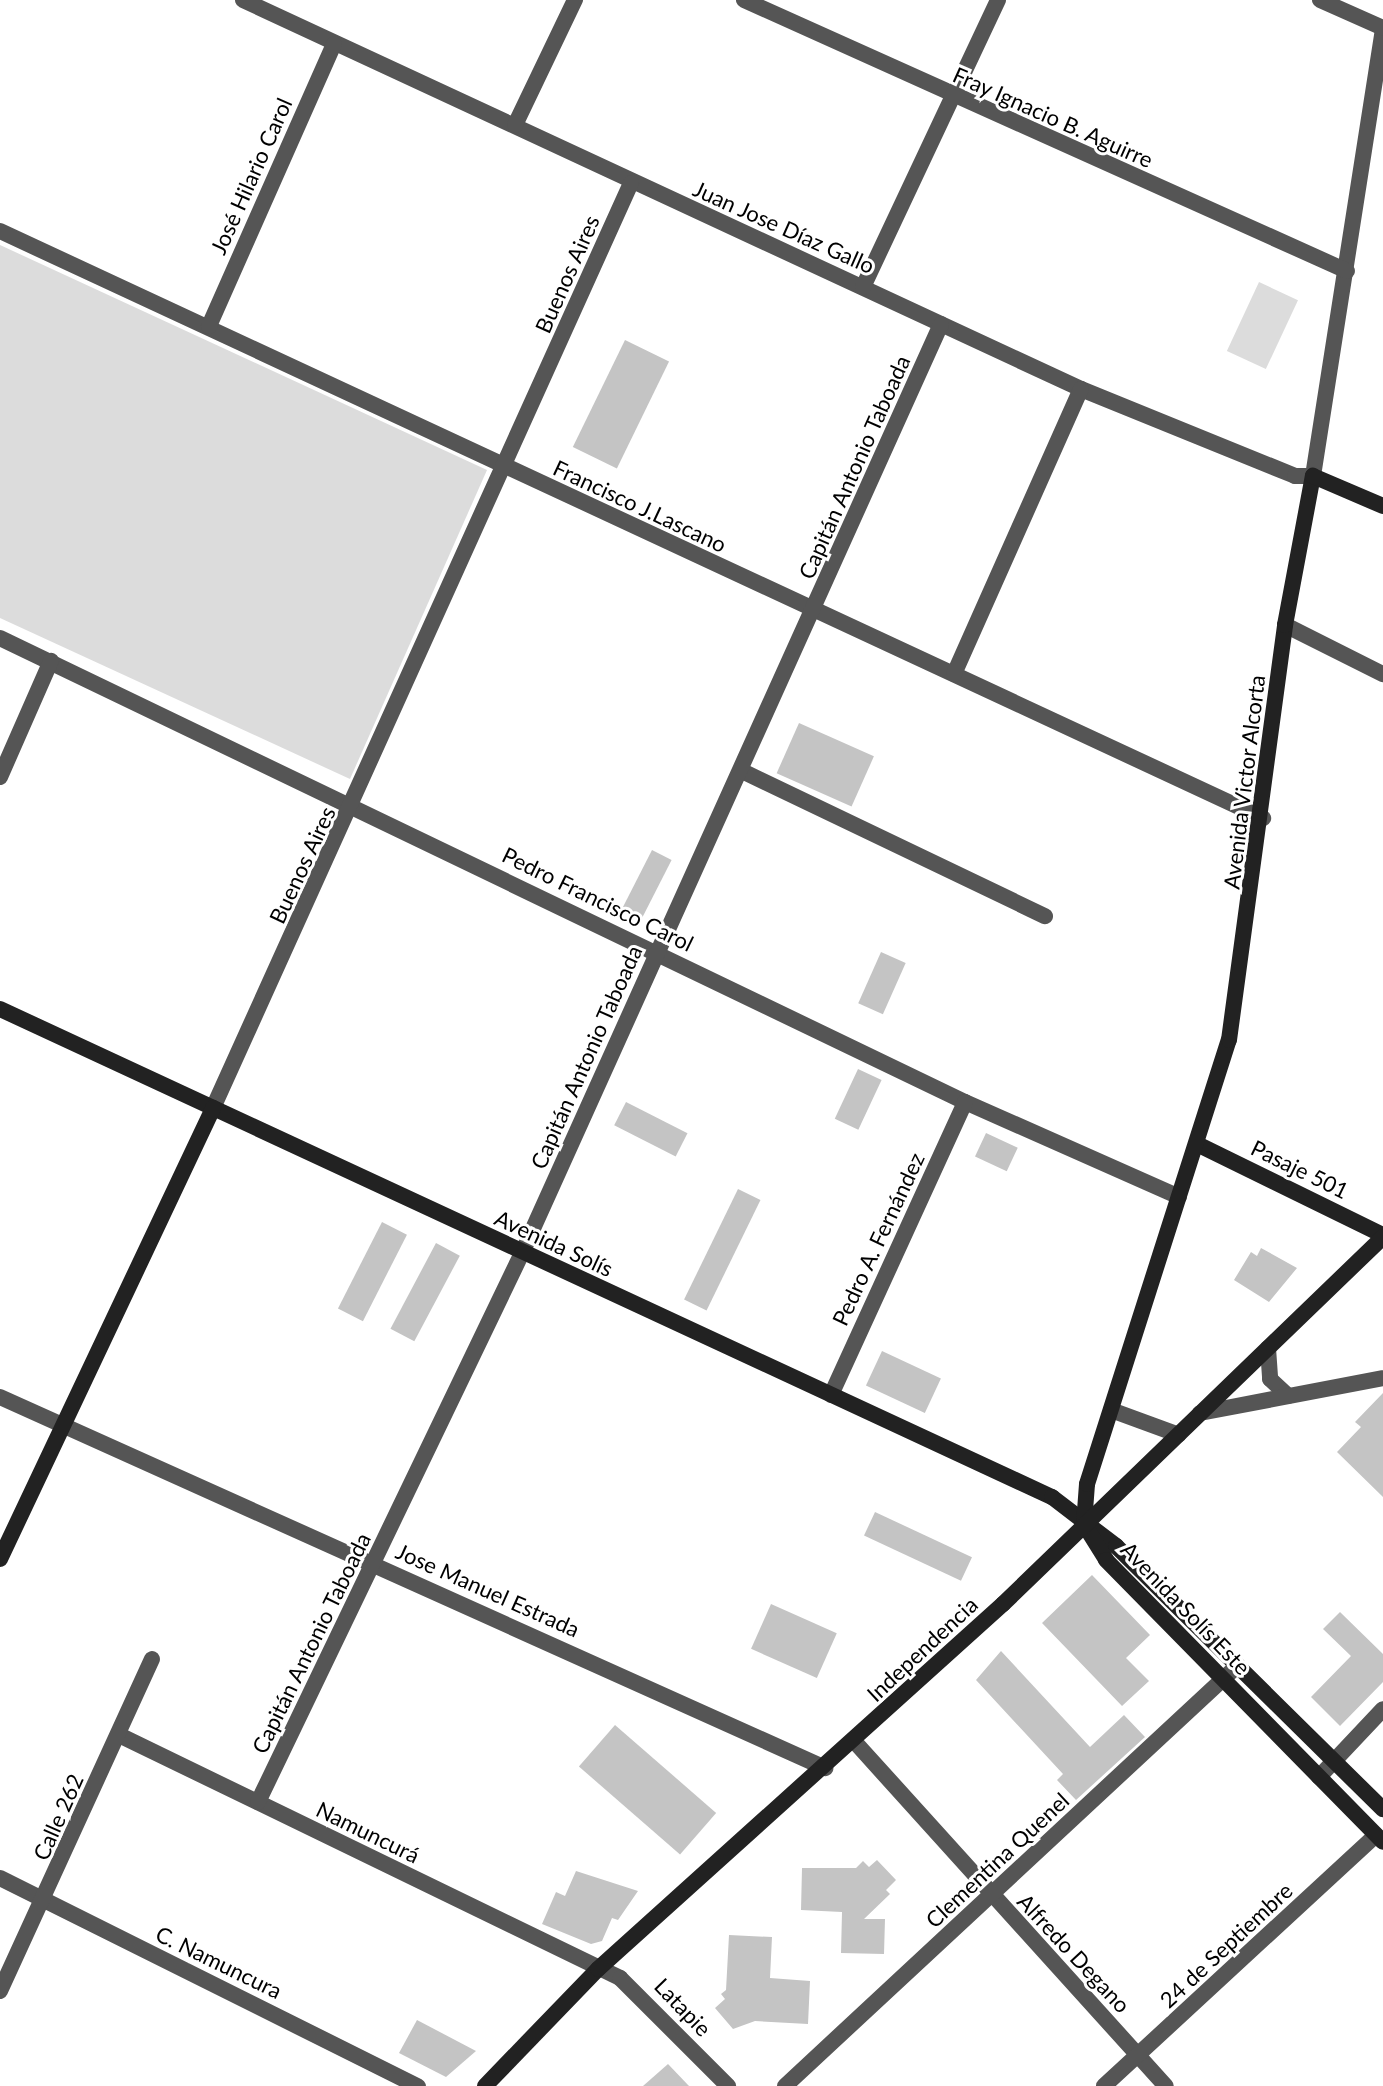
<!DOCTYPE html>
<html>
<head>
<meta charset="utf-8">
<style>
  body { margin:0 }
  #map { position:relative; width:1383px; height:2086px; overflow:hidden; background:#fff; font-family:Lato,sans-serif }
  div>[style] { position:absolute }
  .green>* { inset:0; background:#dcdcdc; transform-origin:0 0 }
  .building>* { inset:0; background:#c4c4c4; transform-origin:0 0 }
  .street>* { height:16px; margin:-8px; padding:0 8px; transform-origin:8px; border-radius:8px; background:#555 }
  .secondary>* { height:16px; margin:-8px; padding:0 8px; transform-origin:8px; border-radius:8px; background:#222 }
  span { translate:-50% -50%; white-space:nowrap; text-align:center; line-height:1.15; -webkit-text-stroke:6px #fff; paint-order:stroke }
  .street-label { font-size:22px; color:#000 }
</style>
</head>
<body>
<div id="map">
  <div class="green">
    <i style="clip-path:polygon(0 245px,487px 470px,350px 779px,0 618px)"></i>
    <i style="left:1259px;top:282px;width:43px;height:76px;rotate:25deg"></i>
  </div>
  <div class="building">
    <i style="left:625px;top:340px;width:49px;height:119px;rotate:26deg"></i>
    <i style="left:799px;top:723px;width:82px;height:55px;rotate:24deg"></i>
    <i style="left:652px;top:850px;width:22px;height:69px;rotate:27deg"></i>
    <i style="left:881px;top:952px;width:27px;height:56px;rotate:24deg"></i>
    <i style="left:858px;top:1069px;width:26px;height:55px;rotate:25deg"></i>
    <i style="left:626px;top:1102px;width:69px;height:26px;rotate:27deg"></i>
    <i style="left:986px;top:1133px;width:35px;height:26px;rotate:25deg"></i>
    <i style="left:738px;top:1189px;width:25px;height:123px;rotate:26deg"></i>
    <i style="left:382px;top:1222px;width:28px;height:97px;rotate:27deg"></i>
    <i style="left:436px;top:1243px;width:27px;height:97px;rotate:28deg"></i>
    <i style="clip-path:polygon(1261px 1248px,1297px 1268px,1269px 1302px,1234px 1280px,1251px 1252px,1257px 1256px)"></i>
    <i style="left:882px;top:1351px;width:65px;height:38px;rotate:25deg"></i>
    <i style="clip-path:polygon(1383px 1393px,1383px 1497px,1337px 1452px,1361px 1427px,1355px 1422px)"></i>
    <i style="left:875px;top:1512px;width:107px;height:26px;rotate:25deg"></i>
    <i style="clip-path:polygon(1092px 1575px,1150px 1635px,1126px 1658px,1149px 1681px,1122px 1706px,1042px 1623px)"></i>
    <i style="left:771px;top:1604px;width:72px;height:49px;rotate:24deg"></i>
    <i style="clip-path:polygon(1340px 1612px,1383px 1654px,1383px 1682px,1340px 1726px,1311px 1697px,1351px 1656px,1323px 1629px)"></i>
    <i style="clip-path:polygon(1001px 1651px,1090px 1747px,1124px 1715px,1145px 1737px,1076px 1800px,1057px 1780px,1063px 1774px,976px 1680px)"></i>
    <i style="left:615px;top:1725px;width:134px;height:55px;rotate:41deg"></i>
    <i style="clip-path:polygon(877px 1860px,896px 1880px,886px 1890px,890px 1894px,864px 1919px,885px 1919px,884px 1954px,841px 1953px,842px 1912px,801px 1910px,802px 1868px,856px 1868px,863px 1861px,869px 1867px)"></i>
    <i style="clip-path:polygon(576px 1871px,638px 1891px,618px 1920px,612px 1918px,602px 1941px,591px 1944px,542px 1924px,556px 1892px,565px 1896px)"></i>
    <i style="clip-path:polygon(729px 1935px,772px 1937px,770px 1978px,810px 1981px,808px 2024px,755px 2021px,733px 2029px,715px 2008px,725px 1999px,721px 1994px,726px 1990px)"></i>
    <i style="clip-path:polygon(417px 2020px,476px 2051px,446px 2077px,399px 2053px)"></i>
    <i style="clip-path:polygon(668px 2064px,689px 2086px,643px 2086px)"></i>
  </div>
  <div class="street">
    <i style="left:243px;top:0;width:924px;rotate:24.9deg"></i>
    <i style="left:1081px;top:389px;width:231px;rotate:22.1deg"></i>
    <i style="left:1295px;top:476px;width:18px"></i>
    <i style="left:1313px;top:476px;width:452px;rotate:-81.1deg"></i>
    <i style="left:744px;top:0;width:661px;rotate:24.2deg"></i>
    <i style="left:1320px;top:0;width:69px;rotate:24deg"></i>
    <i style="left:515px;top:125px;width:139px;rotate:-64.4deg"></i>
    <i style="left:0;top:231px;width:1393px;rotate:24.93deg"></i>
    <i style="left:863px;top:287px;width:317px;rotate:-64.8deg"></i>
    <i style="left:209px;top:326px;width:308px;rotate:-66.1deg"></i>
    <i style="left:1285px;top:625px;width:110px;rotate:26.6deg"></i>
    <i style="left:0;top:638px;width:1071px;rotate:25.68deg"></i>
    <i style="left:965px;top:1102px;width:234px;rotate:23.9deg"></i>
    <i style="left:954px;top:674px;width:312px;rotate:-66deg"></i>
    <i style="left:742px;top:771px;width:336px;rotate:25.6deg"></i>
    <i style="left:0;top:777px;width:127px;rotate:-66.3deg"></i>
    <i style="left:213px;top:1108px;width:1015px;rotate:-65.68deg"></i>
    <i style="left:1268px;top:1348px;width:31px;rotate:86deg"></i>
    <i style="left:1270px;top:1379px;width:25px;rotate:43deg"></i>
    <i style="left:831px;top:1395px;width:322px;rotate:-65.4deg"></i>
    <i style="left:0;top:1397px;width:905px;rotate:24.21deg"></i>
    <i style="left:1111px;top:1410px;width:72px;rotate:20.2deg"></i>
    <i style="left:1200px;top:1413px;width:186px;rotate:-10.8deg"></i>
    <i style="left:119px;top:1735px;width:557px;rotate:25.87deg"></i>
    <i style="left:620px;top:1978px;width:153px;rotate:45deg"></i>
    <i style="left:854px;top:1741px;width:465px;rotate:47.9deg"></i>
    <i style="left:1319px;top:1777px;width:93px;rotate:-46.7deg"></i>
    <i style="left:258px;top:1802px;width:609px;rotate:-64.32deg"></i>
    <i style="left:522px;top:1253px;width:1019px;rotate:-65.72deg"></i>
    <i style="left:0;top:1878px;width:467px;rotate:26.5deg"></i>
    <i style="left:0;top:1991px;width:365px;rotate:-65.4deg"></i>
    <i style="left:785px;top:2086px;width:618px;rotate:-42.9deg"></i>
    <i style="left:1104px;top:2086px;width:370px;rotate:-42.7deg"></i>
  </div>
  <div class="secondary">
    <i style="left:0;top:1009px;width:1160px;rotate:24.89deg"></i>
    <i style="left:1052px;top:1497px;width:81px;rotate:37.4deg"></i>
    <i style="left:1116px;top:1546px;width:375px;rotate:44.6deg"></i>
    <i style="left:1197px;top:1144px;width:207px;rotate:26.1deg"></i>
    <i style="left:1084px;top:1524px;width:40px;rotate:-85.7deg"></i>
    <i style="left:1087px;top:1484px;width:466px;rotate:-72.3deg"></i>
    <i style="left:1229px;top:1040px;width:419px;rotate:-82.3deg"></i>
    <i style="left:1285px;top:625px;width:152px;rotate:-79.4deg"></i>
    <i style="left:1313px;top:476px;width:76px;rotate:23.2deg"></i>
    <i style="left:1087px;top:1529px;width:36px;rotate:58deg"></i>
    <i style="left:1106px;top:1560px;width:395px;rotate:45.5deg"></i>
    <i style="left:0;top:1559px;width:499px;rotate:-64.7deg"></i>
    <i style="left:485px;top:2086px;width:163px;rotate:-46deg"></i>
    <i style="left:598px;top:1969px;width:545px;rotate:-42.03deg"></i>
    <i style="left:1003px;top:1604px;width:528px;rotate:-44deg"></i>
  </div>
  <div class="street-label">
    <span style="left:1053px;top:117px;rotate:24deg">Fray Ignacio B. Aguirre</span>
    <span style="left:251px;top:176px;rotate:-66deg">José Hilario Carol</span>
    <span style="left:784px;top:227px;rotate:24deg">Juan Jose Díaz Gallo</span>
    <span style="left:567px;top:274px;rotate:-66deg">Buenos Aires</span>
    <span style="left:854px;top:467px;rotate:-66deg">Capitán Antonio Taboada</span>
    <span style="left:640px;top:506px;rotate:25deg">Francisco J.Lascano</span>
    <span style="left:1244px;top:782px;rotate:-83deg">Avenida Victor Alcorta</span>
    <span style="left:302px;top:865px;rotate:-65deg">Buenos Aires</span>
    <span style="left:598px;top:899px;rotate:26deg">Pedro Francisco Carol</span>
    <span style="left:586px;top:1057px;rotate:-66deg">Capitán Antonio Taboada</span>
    <span style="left:1300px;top:1169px;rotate:26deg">Pasaje 501</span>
    <span style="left:878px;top:1239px;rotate:-65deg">Pedro A. Fernández</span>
    <span style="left:554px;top:1243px;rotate:25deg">Avenida Solís</span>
    <span style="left:488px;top:1590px;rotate:24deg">Jose Manuel Estrada</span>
    <span style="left:1186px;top:1608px;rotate:46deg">Avenida Solís Este</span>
    <span style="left:311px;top:1643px;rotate:-64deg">Capitán Antonio Taboada</span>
    <span style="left:922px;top:1649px;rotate:-43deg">Independencia</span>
    <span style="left:58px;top:1817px;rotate:-66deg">Calle 262</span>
    <span style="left:368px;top:1832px;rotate:26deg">Namuncurá</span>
    <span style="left:997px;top:1860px;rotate:-43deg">Clementina Quenel</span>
    <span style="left:1226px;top:1945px;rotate:-43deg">24 de Septiembre</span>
    <span style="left:1074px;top:1953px;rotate:47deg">Alfredo Degano</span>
    <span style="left:219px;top:1962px;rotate:26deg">C. Namuncura</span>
    <span style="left:683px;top:2007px;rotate:46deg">Latapie</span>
  </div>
</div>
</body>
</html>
